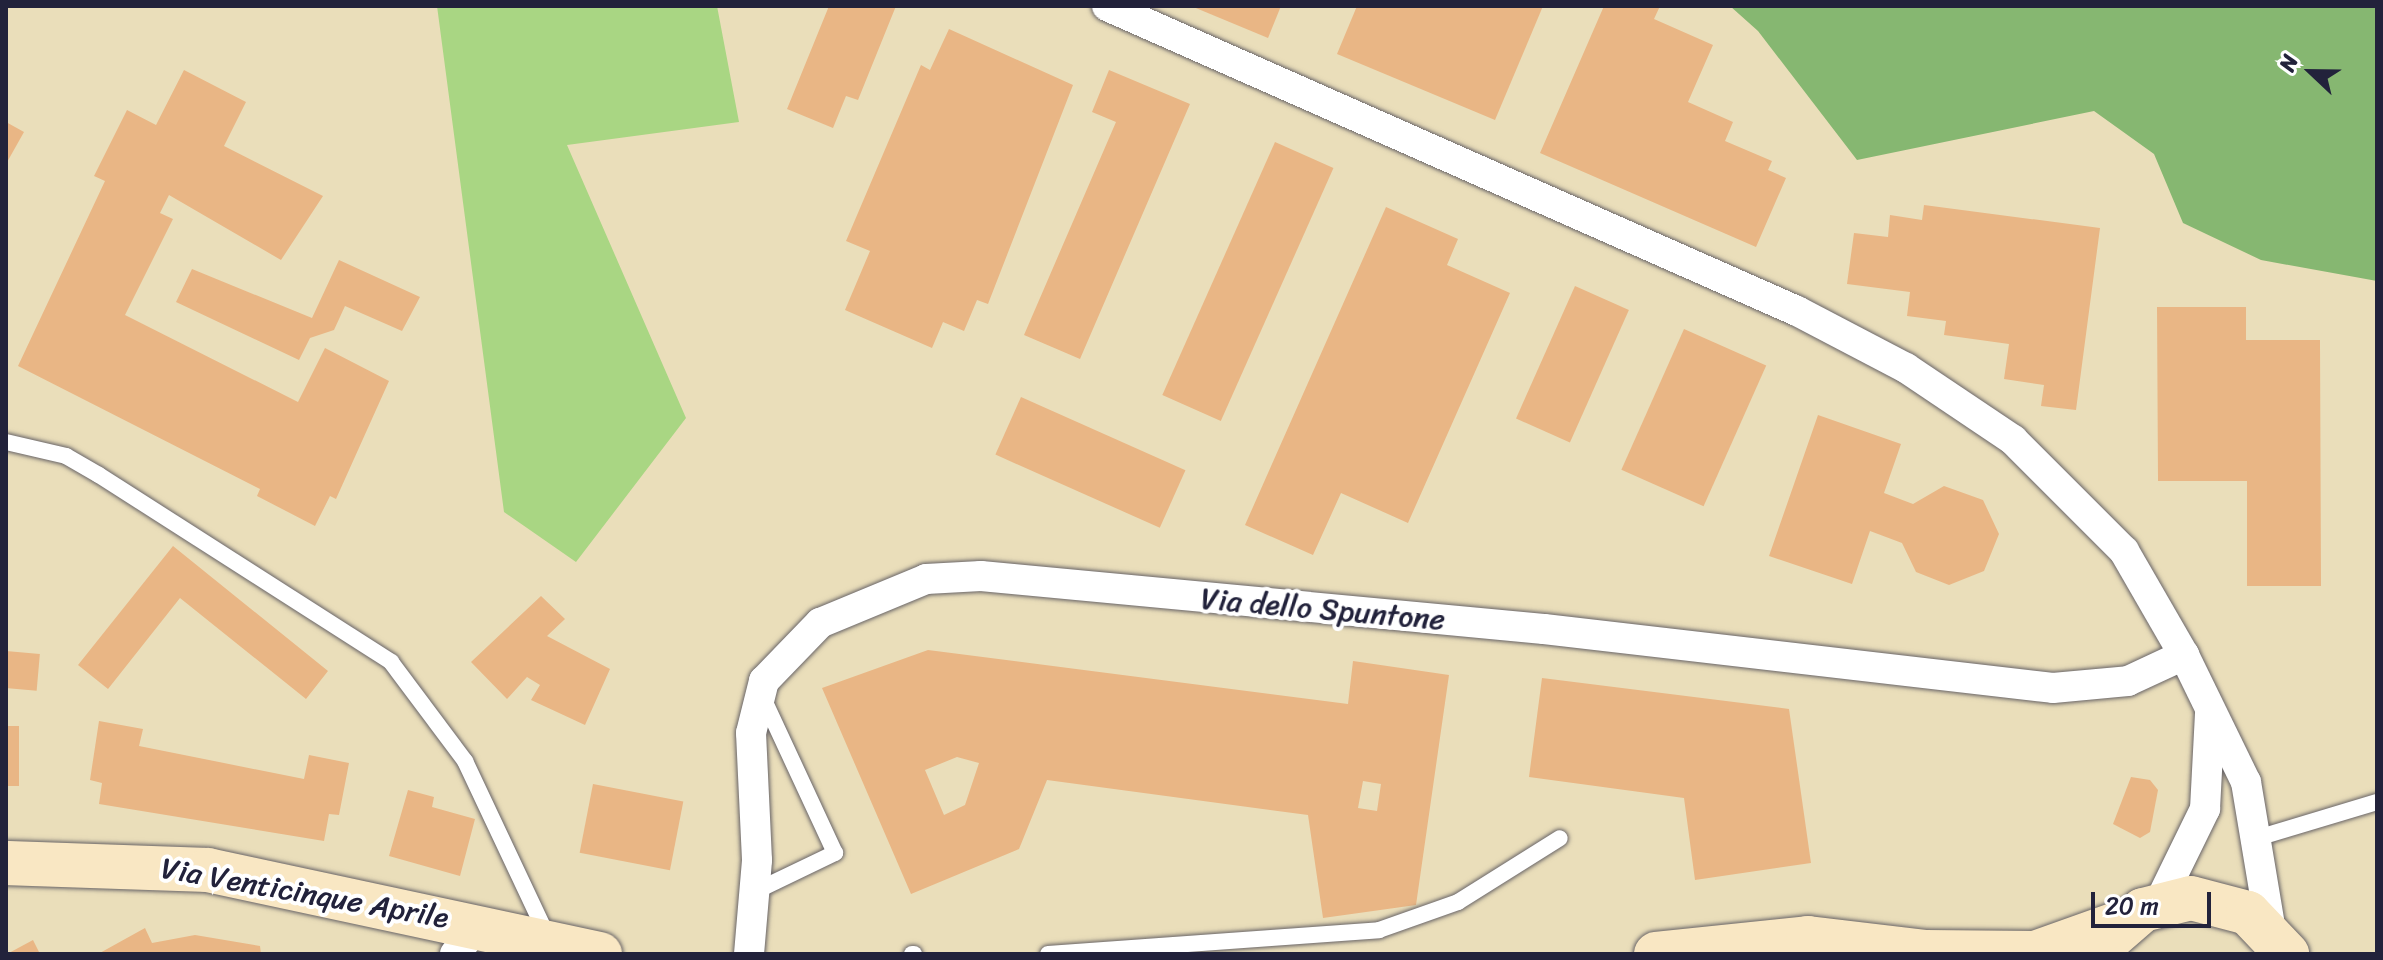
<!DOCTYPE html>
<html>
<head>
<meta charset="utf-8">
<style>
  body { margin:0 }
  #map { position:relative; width:2383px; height:960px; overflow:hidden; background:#eadeba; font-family:Sriracha,sans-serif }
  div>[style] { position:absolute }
  .green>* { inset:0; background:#a9d683 }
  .forest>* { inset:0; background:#86b771 }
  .building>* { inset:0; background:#e9b685; transform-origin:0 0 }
  .roads { filter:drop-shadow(0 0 2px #686467) drop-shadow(0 0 2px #686467) }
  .service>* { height:16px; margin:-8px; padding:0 8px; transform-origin:8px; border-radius:8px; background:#fff }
  .minor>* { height:30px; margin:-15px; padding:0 15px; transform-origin:15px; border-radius:15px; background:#fff }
  .secondary>* { height:44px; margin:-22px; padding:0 22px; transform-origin:22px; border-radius:22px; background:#f9e7c3 }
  span { translate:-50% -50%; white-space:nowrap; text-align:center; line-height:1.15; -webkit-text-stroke:8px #fff; paint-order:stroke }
  .street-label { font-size:30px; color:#22223b }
  .frame { position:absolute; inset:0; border:8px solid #22223b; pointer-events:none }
  .north { position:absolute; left:2271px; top:32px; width:80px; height:80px; -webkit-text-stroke:6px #fff; paint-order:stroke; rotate:292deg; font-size:22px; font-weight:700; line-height:32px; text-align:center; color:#22223b }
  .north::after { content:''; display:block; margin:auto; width:28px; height:36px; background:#22223b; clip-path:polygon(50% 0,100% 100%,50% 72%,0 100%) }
  .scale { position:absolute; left:2091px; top:892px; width:120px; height:36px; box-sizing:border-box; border:4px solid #22223b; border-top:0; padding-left:10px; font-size:24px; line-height:28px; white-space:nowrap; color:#22223b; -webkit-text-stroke:6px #fff; paint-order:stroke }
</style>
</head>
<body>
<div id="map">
  <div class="green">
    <i style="clip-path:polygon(437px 6px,717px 6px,739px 122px,567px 145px,686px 418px,576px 562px,504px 512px)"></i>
  </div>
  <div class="forest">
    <i style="clip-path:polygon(1730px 6px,2377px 6px,2377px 281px,2261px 260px,2183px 223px,2154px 154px,2094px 111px,1857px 160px,1758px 31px)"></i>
  </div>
  <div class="building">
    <i style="clip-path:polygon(829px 6px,896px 6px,858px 100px,846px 96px,833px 128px,787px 109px)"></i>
    <i style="clip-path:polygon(1191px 6px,1281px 6px,1268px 38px)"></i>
    <i style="clip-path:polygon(1357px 6px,1543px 6px,1495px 120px,1337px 54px)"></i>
    <i style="clip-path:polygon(1604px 6px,1660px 6px,1654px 19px,1713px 45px,1688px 102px,1733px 122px,1725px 141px,1772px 161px,1768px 170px,1786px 178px,1756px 247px,1540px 153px)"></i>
    <i style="clip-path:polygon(949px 29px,1073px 85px,988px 304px,977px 300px,964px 331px,943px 322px,932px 348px,845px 310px,870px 251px,846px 241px,921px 65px,930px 70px)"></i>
    <i style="clip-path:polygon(184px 70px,246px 102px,224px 146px,323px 196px,281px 260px,169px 195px,160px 213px,173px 219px,125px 315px,298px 402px,325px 348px,389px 381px,336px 499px,330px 496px,315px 526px,257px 496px,260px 489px,18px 366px,105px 181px,94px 176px,127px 110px,156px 125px)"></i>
    <i style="clip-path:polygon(1109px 70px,1190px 104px,1080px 359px,1024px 335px,1116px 122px,1092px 112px)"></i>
    <i style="clip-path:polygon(6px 122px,24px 132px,6px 164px)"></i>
    <i style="left:1275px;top:142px;width:64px;height:277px;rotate:24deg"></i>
    <i style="clip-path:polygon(1924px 205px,2100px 228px,2076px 410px,2041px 406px,2044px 385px,2004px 379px,2009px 344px,1944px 335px,1946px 321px,1907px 316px,1910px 292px,1847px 284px,1854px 233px,1888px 237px,1890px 215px,1922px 220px)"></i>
    <i style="clip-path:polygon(1386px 207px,1458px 239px,1447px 265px,1510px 293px,1408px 523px,1341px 493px,1313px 555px,1245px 525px)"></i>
    <i style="clip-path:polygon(339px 260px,420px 297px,402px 331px,345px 306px,334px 330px,310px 338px,299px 360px,176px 302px,192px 269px,312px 318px)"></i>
    <i style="left:1575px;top:286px;width:59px;height:145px;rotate:24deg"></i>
    <i style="clip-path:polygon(2157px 307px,2246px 307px,2246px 340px,2320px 340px,2321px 586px,2247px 586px,2247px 481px,2158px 481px)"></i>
    <i style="left:1684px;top:329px;width:90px;height:154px;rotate:24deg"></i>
    <i style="left:1021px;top:397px;width:180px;height:63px;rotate:24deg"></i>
    <i style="clip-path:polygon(1818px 415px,1901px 444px,1884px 493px,1913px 504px,1944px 486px,1983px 500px,1999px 534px,1984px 571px,1949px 585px,1916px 572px,1902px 543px,1870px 531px,1852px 584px,1769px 556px)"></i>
    <i style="clip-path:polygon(173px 546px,328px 671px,306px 699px,180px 598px,108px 689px,78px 665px)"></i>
    <i style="clip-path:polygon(541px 596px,565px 619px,547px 636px,610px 669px,585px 725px,531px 700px,540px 685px,527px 677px,507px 699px,471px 662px)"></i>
    <i style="clip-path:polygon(evenodd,928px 650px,1348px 704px,1353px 661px,1449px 675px,1416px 905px,1323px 918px,1308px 815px,1047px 780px,1019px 849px,911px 894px,822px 688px,928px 650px,957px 757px,979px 763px,965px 805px,944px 815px,925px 770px,957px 757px,928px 650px,1363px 781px,1381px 784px,1377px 811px,1358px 808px,1363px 781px)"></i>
    <i style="left:6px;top:651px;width:34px;height:37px;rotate:5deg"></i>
    <i style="clip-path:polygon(1542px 678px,1789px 709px,1811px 863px,1695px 880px,1684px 798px,1529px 777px)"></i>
    <i style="clip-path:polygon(99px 721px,143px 729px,139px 746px,304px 779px,309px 755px,349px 763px,339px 815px,329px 814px,324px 841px,99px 804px,102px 783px,90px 780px)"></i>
    <i style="left:6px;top:726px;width:13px;height:60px"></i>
    <i style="clip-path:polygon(2131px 777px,2150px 780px,2158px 790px,2150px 832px,2140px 838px,2113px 824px)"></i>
    <i style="left:593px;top:784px;width:92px;height:70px;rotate:11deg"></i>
    <i style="clip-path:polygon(408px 790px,434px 797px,432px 807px,475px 819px,460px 876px,389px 856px)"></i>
    <i style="clip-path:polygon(145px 928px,152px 943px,195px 935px,260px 946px,261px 954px,98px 954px)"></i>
    <i style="clip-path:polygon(33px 940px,40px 954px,7px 954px)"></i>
  </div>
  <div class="roads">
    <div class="service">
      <i style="left:6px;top:442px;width:62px;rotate:13.1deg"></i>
      <i style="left:66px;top:456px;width:38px;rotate:30deg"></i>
      <i style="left:99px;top:475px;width:347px;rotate:32.6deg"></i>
      <i style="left:391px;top:662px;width:124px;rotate:53.2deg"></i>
      <i style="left:465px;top:761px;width:195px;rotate:64.8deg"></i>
      <i style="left:2257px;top:838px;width:125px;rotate:-16.7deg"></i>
      <i style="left:756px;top:891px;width:88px;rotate:-25.7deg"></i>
      <i style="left:835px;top:853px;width:171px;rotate:-114.9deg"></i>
      <i style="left:912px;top:954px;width:2px"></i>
      <i style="left:1048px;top:954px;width:332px;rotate:-4.1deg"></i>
      <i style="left:1379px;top:930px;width:84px;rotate:-19.5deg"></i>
      <i style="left:1458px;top:902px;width:120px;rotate:-32.1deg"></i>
    </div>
    <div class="minor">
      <i style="left:1107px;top:6px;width:754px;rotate:23.85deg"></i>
      <i style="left:1797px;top:311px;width:123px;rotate:27.6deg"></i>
      <i style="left:1906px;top:368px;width:129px;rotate:33.9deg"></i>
      <i style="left:2013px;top:440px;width:157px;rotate:45deg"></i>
      <i style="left:2124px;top:551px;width:120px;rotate:60deg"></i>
      <i style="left:2184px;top:655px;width:141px;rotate:64deg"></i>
      <i style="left:2246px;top:782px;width:152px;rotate:80.5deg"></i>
      <i style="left:2159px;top:903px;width:105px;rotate:-63.9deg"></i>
      <i style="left:2205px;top:809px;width:97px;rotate:-87deg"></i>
      <i style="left:455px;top:954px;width:36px;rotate:-51deg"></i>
      <i style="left:749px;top:954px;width:94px;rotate:-85.1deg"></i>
      <i style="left:757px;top:860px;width:127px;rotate:-92.7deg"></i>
      <i style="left:751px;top:733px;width:54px;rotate:-76deg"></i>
      <i style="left:764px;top:681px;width:81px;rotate:-46deg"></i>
      <i style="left:820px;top:623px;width:115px;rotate:-22.5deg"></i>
      <i style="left:926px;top:579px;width:55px;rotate:-3.1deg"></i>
      <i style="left:981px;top:576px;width:565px;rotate:5.38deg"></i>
      <i style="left:1544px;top:629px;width:512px;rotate:6.61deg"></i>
      <i style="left:2053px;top:688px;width:75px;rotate:-5.3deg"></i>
      <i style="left:2128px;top:681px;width:62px;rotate:-24.9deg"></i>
    </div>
    <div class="secondary">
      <i style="left:6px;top:863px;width:202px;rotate:2deg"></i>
      <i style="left:208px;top:870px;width:401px;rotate:12.1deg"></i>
      <i style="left:2105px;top:943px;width:50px;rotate:-41deg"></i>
      <i style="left:2143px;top:910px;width:49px;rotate:-14deg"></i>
      <i style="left:2191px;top:898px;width:59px;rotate:14.7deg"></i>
      <i style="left:2248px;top:913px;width:57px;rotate:46.4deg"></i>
      <i style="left:1656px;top:954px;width:153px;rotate:-6deg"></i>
      <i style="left:1808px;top:938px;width:119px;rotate:6.8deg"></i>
      <i style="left:1926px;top:952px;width:109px;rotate:0.5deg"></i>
      <i style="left:2035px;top:953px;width:96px;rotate:-19.6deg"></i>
    </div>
  </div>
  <div class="street-label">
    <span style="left:1323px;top:609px;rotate:5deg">Via dello Spuntone</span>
    <span style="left:305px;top:893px;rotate:10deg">Via Venticinque Aprile</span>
  </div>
  <div class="frame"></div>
  <div class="north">N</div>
  <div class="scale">20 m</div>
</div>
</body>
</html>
